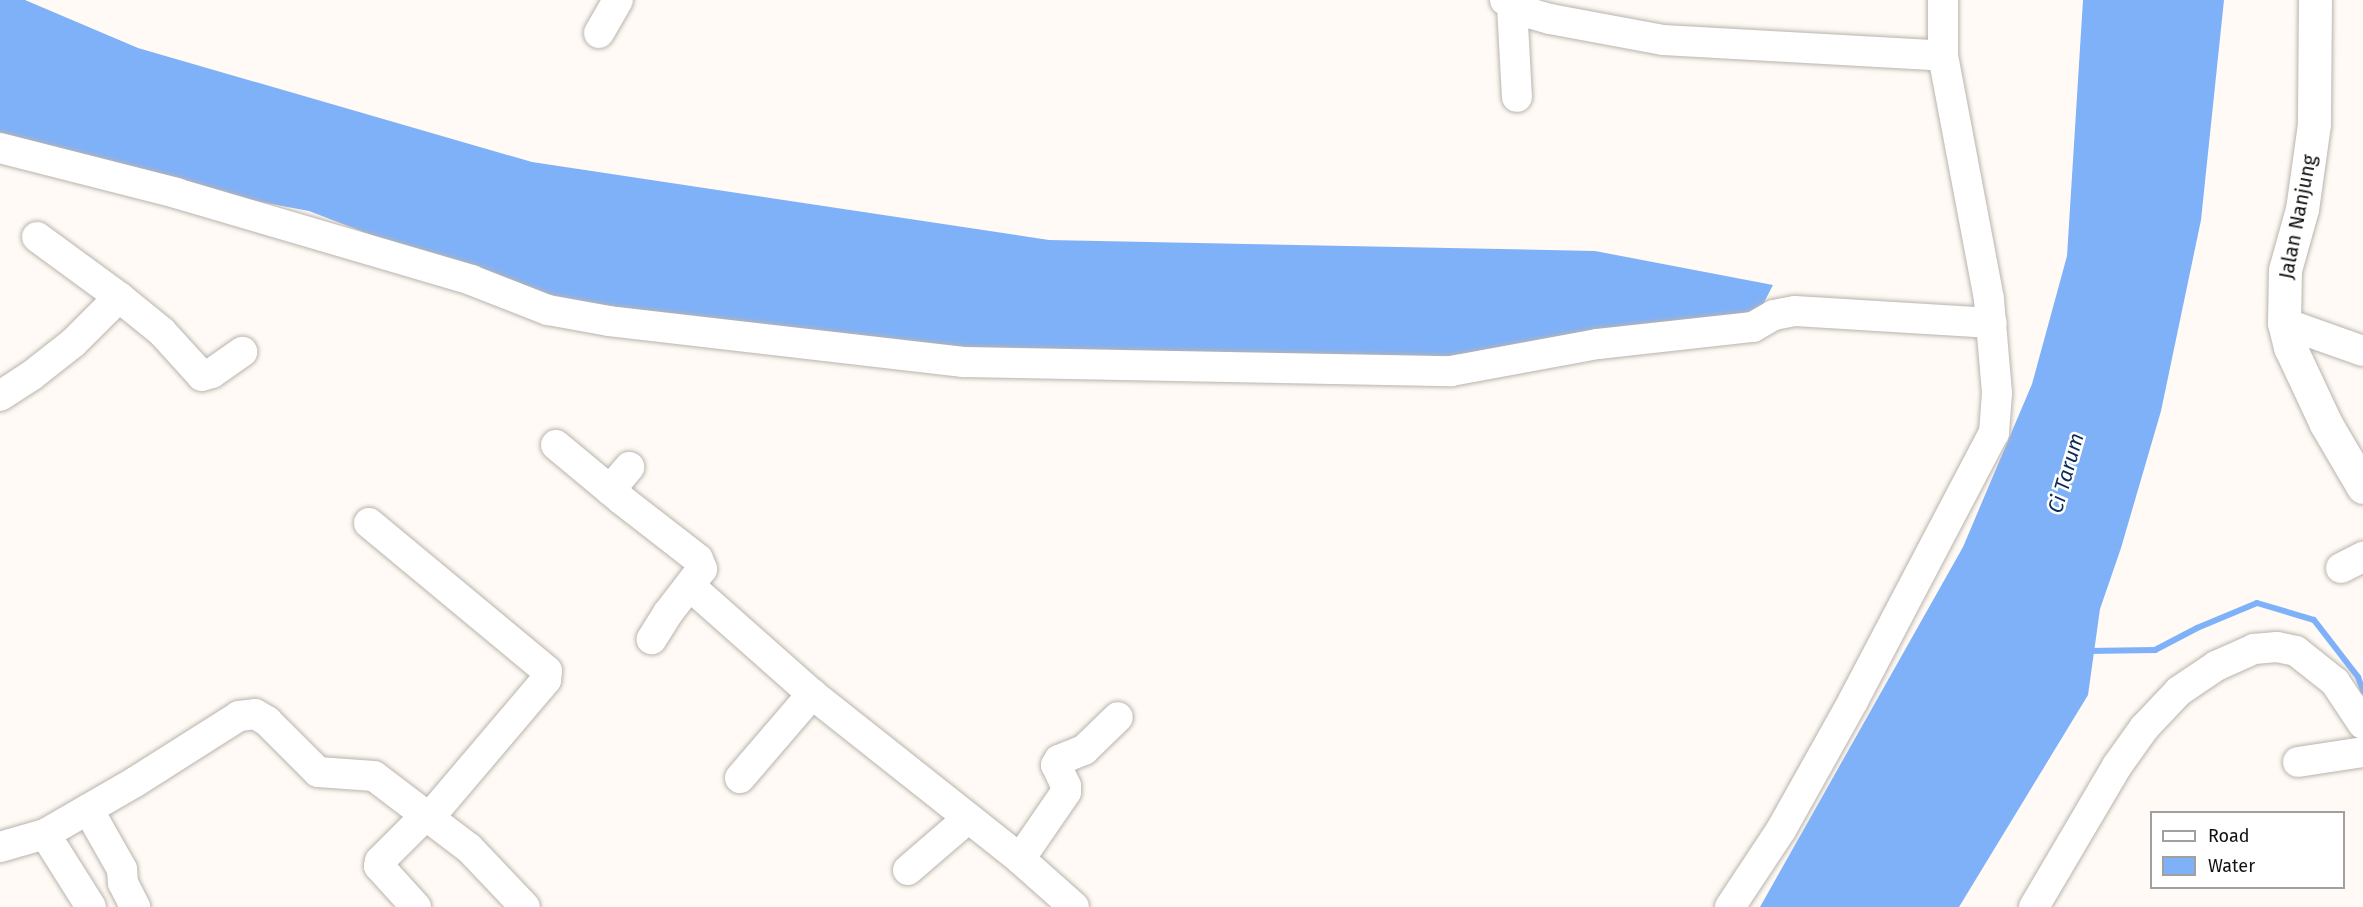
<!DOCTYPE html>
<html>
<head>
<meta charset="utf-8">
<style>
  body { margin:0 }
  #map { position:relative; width:2363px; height:907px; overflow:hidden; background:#fffaf5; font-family:"Fira Sans",sans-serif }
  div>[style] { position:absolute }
  .water>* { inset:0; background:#7fb1f9 }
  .stream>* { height:6px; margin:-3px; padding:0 3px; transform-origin:3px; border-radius:3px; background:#7fb1f9 }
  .roads { filter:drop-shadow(0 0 2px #b9b3ad) drop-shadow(0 0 2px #b9b3ad) }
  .minor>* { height:30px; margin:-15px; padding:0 15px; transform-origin:15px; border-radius:15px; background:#fff }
  .major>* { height:33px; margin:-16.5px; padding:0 16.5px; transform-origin:16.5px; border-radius:16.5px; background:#fff }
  span { translate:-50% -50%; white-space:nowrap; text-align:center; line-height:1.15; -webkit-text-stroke:5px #fff; paint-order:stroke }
  .street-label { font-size:20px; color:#141210 }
  .water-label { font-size:21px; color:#0b2c58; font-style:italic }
  .legend { position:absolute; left:2150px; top:811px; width:195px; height:78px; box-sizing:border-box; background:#fff; border:2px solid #a1a09f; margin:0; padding:8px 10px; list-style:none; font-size:18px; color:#141210 }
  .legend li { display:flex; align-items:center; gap:12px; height:30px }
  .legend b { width:30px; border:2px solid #a1a09f }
</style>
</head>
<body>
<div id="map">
  <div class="water">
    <i style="clip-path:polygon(0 0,25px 0,138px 48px,532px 162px,1049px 240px,1595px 251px,1773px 285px,1755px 320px,1415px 362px,1035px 356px,538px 299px,309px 211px,123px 176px,0 139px)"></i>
    <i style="clip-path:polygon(2083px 0,2224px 0,2201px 220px,2161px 411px,2121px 548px,2100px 609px,2088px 695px,1959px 907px,1760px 907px,1963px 547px,2032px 384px,2067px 256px)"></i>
  </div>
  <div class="stream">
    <i style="left:2088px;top:651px;width:67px;rotate:-0.9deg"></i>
    <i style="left:2155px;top:650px;width:47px;rotate:-27.6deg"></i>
    <i style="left:2197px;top:628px;width:65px;rotate:-22.6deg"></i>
    <i style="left:2257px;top:603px;width:59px;rotate:16.6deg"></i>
    <i style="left:2314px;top:620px;width:72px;rotate:52.3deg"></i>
    <i style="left:2358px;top:677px;width:15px;rotate:70deg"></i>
  </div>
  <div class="roads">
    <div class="minor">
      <i style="left:1505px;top:0;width:27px;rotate:28deg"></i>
      <i style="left:1529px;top:13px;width:22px;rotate:16deg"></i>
      <i style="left:1550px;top:19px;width:115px;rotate:10.5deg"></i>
      <i style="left:1663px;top:40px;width:269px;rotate:3.2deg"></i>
      <i style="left:1932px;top:55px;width:11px"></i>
      <i style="left:1943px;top:55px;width:55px;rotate:-90deg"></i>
      <i style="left:1512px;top:6px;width:91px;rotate:86.9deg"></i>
      <i style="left:599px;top:33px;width:38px;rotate:-60deg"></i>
      <i style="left:0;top:148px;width:182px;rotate:14.3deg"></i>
      <i style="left:176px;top:193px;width:308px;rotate:16.4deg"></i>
      <i style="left:471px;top:280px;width:83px;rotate:21.3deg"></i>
      <i style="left:548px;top:310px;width:62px;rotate:10.2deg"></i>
      <i style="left:609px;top:321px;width:357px;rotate:6.6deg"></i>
      <i style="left:964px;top:362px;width:487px;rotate:1.1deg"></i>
      <i style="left:1451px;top:371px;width:149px;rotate:-10.4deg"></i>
      <i style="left:1598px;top:344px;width:156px;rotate:-6.3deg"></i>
      <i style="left:1753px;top:327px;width:24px;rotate:-30deg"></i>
      <i style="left:1774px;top:315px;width:21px;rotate:-11deg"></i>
      <i style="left:1795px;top:311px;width:197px;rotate:3.5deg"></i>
      <i style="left:37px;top:237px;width:102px;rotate:36.2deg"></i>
      <i style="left:2284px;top:323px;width:84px;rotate:19.5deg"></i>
      <i style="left:0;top:396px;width:37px;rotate:-33deg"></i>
      <i style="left:31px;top:376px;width:53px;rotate:-38.2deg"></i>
      <i style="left:73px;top:343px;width:65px;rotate:-45deg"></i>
      <i style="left:119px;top:297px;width:55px;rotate:39.1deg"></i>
      <i style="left:162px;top:332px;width:59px;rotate:47.7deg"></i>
      <i style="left:202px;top:376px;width:10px;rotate:-17deg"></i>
      <i style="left:212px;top:373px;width:37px;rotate:-35deg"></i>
      <i style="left:556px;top:445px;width:86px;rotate:39.8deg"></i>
      <i style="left:622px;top:500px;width:96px;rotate:37.8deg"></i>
      <i style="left:698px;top:559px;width:11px;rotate:68deg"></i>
      <i style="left:702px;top:569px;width:56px;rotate:127.7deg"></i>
      <i style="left:668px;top:613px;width:31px;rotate:122deg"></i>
      <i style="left:610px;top:490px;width:30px;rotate:-50deg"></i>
      <i style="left:369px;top:523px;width:231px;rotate:39.7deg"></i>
      <i style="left:547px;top:671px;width:9px;rotate:96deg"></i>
      <i style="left:546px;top:680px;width:180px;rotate:130.3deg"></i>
      <i style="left:2341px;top:568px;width:25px;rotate:-27deg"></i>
      <i style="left:690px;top:586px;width:163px;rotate:41.5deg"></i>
      <i style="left:812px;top:694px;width:265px;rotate:38.4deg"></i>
      <i style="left:1020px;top:859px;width:72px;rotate:41.6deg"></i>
      <i style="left:2298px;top:762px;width:66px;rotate:-8.7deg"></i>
      <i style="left:740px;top:778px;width:111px;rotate:-49.4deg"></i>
      <i style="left:88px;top:809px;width:69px;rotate:60.5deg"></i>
      <i style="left:122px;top:869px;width:14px;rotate:86deg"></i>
      <i style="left:123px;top:883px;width:27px;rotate:63deg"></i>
      <i style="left:45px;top:834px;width:86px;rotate:57.8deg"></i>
      <i style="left:0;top:847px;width:47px;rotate:-16.1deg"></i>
      <i style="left:45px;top:834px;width:104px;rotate:-30deg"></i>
      <i style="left:135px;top:782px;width:123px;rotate:-32.4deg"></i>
      <i style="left:239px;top:716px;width:16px;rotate:-7deg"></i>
      <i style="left:255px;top:714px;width:14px;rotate:30deg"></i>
      <i style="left:267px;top:721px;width:72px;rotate:45deg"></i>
      <i style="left:318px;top:772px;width:56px;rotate:4.1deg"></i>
      <i style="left:374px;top:776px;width:119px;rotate:37.2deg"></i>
      <i style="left:469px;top:848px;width:81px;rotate:46.5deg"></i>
      <i style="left:1020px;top:859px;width:81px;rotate:-55.5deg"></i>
      <i style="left:1066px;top:792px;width:6px;rotate:-90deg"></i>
      <i style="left:1066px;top:786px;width:23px;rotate:-115deg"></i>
      <i style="left:1056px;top:765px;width:6px;rotate:-59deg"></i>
      <i style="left:1059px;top:760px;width:27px;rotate:-22deg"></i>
      <i style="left:1084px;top:750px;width:47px;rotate:-44.1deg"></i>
      <i style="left:908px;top:870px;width:78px;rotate:-40.8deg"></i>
      <i style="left:416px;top:907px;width:55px;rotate:-132.1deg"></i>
      <i style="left:379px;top:866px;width:5px;rotate:-79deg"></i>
      <i style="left:380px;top:861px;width:66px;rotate:-45deg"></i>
      <i style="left:1730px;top:907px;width:92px;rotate:-56.5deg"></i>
      <i style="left:1781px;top:830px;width:148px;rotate:-60.8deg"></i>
      <i style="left:1853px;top:701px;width:303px;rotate:-62.3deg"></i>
      <i style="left:1994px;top:433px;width:40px;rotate:-85.7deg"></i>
      <i style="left:1997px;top:393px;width:94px;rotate:-94.9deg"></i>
      <i style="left:1989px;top:299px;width:248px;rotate:-100.7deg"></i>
      <i style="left:2034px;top:907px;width:164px;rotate:-59.5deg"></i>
      <i style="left:2117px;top:766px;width:47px;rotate:-54.6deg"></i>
      <i style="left:2144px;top:728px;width:51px;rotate:-46.6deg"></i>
      <i style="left:2179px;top:691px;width:45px;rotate:-34deg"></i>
      <i style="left:2216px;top:666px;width:42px;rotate:-24.1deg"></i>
      <i style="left:2254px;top:649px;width:23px;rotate:-5deg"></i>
      <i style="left:2277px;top:647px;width:19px;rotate:12deg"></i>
      <i style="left:2296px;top:651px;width:50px;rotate:38.5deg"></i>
      <i style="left:2335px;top:682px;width:50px;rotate:56.3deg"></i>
    </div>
    <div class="major">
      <i style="left:2315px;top:0;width:124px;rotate:90.5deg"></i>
      <i style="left:2314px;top:124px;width:86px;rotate:98deg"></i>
      <i style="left:2302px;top:209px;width:63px;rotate:105.6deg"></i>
      <i style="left:2285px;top:270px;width:53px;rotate:91.1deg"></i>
      <i style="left:2284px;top:323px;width:25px;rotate:76deg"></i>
      <i style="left:2290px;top:347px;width:85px;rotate:64.9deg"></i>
      <i style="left:2326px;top:424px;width:73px;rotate:59.6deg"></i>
    </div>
  </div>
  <div class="street-label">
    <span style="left:2298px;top:217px;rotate:-79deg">Jalan Nanjung</span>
  </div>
  <div class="water-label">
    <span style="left:2066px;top:473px;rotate:-74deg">Ci Tarum</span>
  </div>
  <ul class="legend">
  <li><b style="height:8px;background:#fff"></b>Road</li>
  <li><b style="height:16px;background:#7fb1f9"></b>Water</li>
  </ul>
</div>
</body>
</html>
